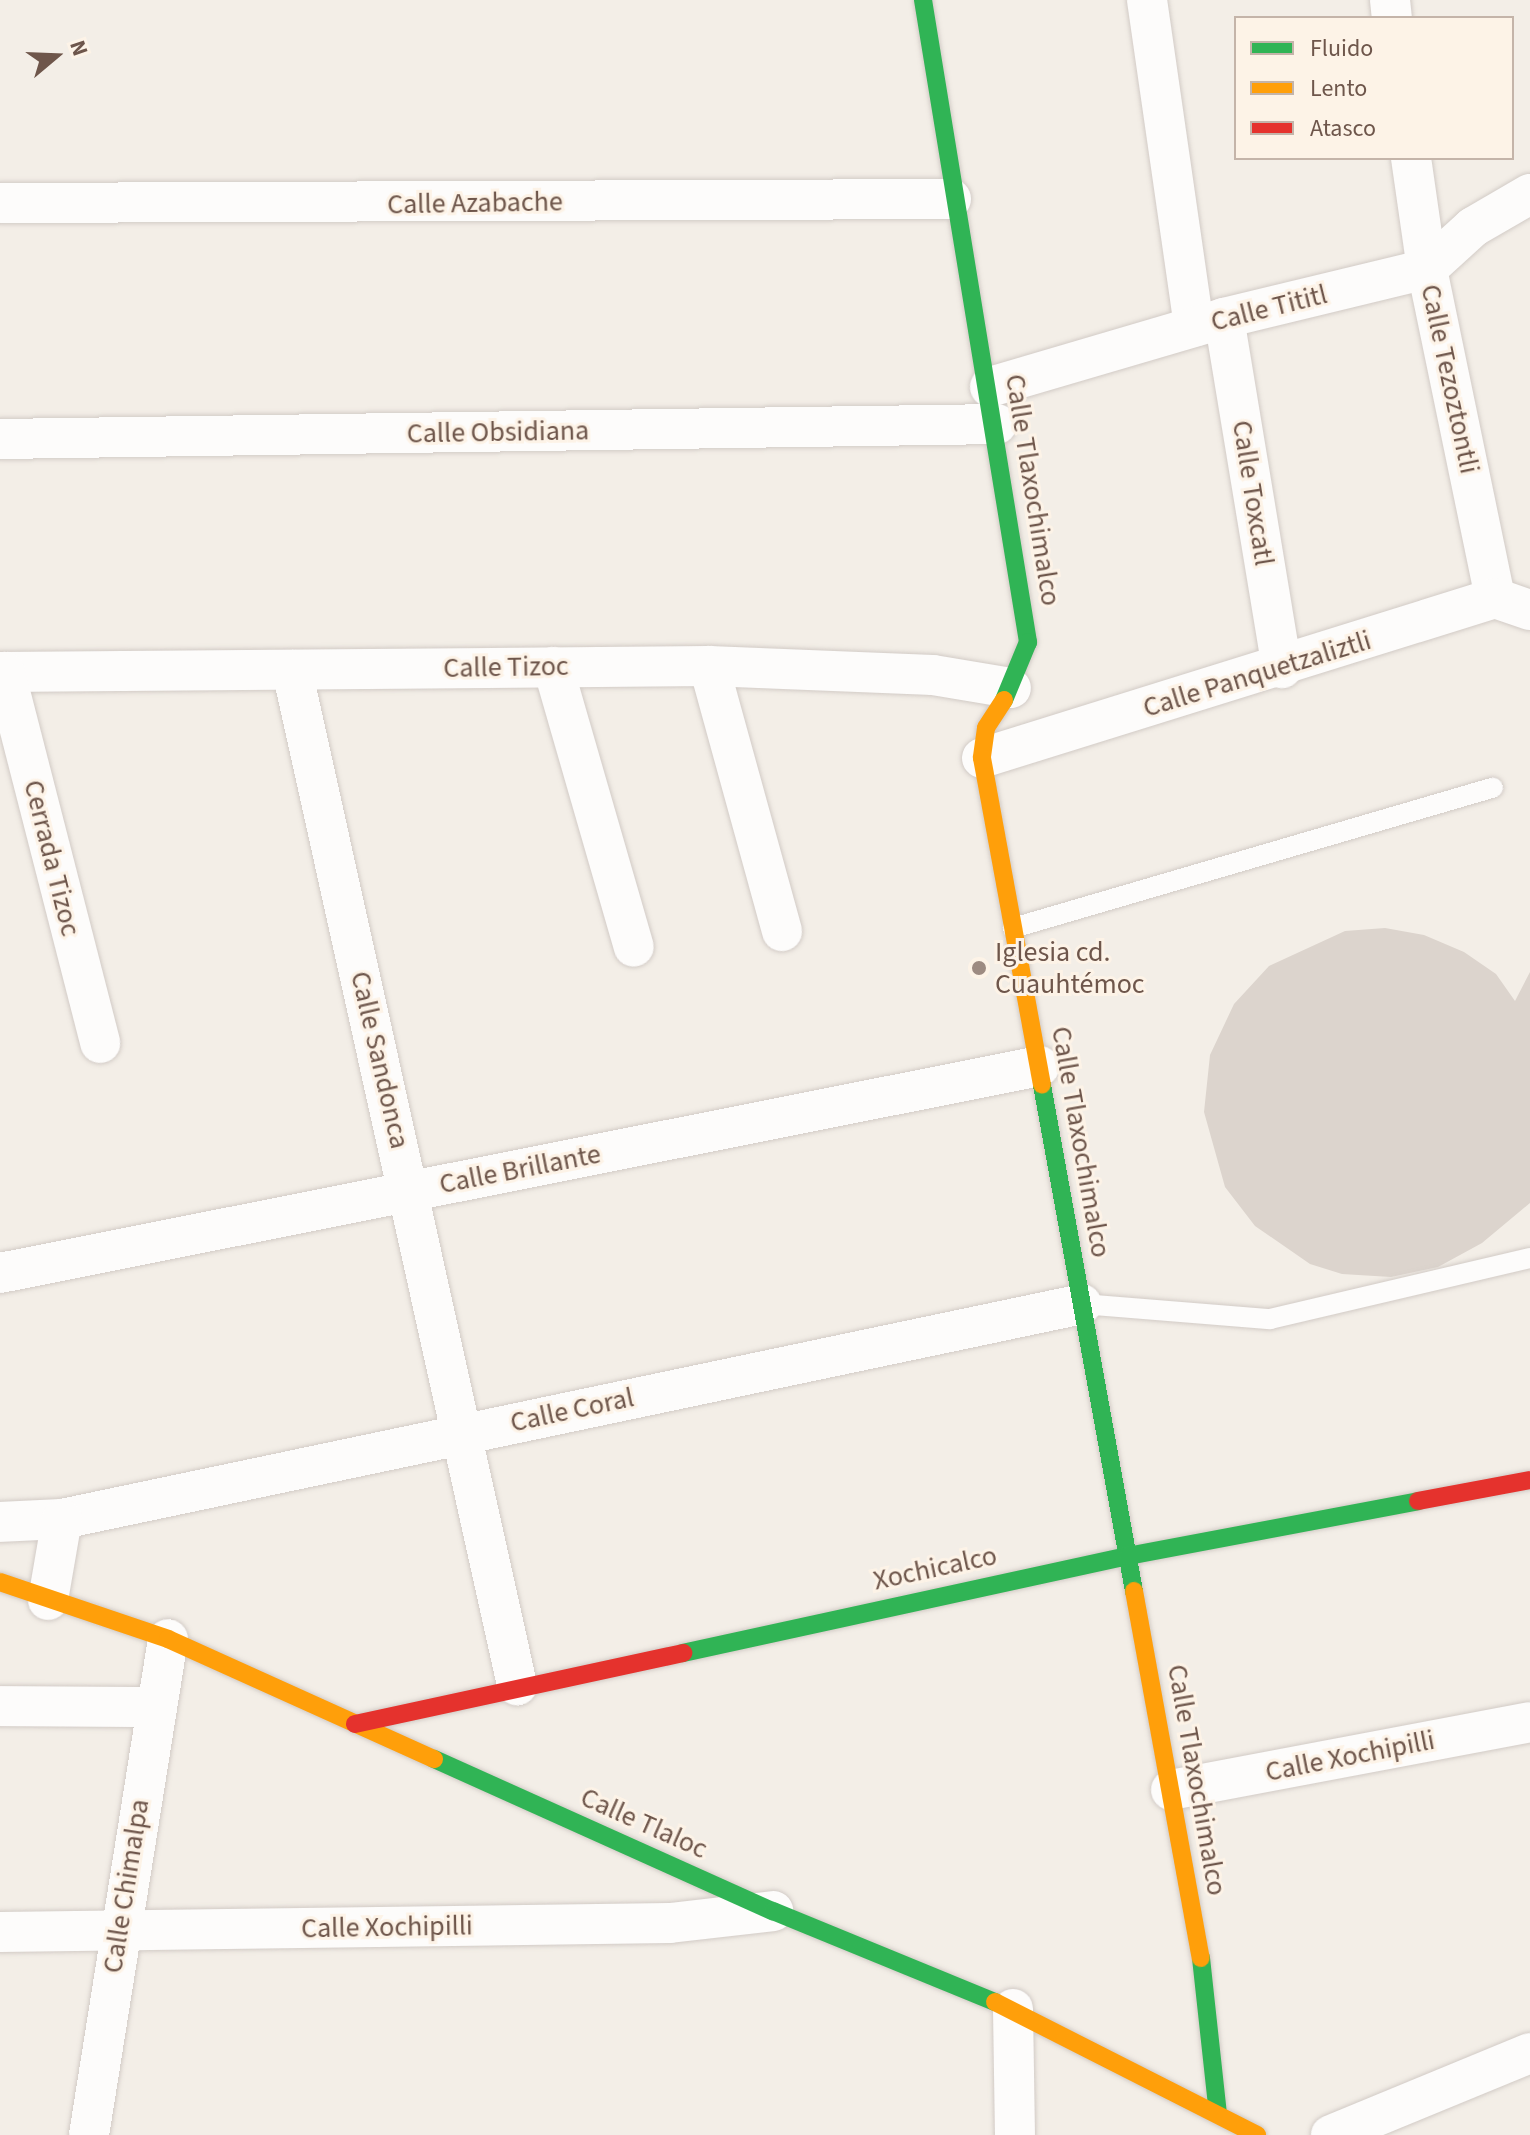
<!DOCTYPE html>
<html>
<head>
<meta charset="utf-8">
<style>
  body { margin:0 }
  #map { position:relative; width:1530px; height:2135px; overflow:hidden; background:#f3eee7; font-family:"Source Sans 3",sans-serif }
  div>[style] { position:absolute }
  .building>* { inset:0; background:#dcd4cd }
  .roads { filter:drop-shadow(0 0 2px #d2cbc6) drop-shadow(0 0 2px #d2cbc6) }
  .lane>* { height:20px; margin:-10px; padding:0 10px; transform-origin:10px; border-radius:10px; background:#fdfcfb }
  .street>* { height:40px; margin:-20px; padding:0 20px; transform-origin:20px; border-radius:20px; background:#fdfcfb }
  .fast>* { height:18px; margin:-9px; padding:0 9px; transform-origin:9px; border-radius:9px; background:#30b455 }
  .slow>* { height:18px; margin:-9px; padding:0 9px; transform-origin:9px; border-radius:9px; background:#ff9f0a }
  .jam>* { height:18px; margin:-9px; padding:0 9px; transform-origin:9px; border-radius:9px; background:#e5322d }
  .dots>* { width:22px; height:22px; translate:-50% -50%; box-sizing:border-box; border:4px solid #fdf3e7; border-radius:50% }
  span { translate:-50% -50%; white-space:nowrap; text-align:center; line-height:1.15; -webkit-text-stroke:6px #fdf3e7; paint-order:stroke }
  .street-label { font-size:28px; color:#6e564b }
  .poi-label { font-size:28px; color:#6e564b }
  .left { translate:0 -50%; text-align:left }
  .legend { position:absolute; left:1234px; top:16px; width:280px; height:144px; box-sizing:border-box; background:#fdf3e7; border:2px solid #c4b4a9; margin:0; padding:10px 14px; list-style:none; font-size:24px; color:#6e564b }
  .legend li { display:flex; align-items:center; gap:16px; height:40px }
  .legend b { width:40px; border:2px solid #c4b4a9 }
  .north { position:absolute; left:16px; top:16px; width:80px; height:80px; -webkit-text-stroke:6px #fdf3e7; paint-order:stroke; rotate:71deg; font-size:22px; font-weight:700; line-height:32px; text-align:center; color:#6e564b }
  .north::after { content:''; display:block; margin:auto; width:28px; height:36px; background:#6e564b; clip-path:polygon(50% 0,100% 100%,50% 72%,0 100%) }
</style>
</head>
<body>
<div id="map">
  <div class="building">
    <i style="clip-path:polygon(1385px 928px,1424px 935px,1464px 952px,1496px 974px,1515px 1001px,1530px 972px,1530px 1203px,1482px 1243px,1438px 1267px,1391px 1277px,1342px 1274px,1310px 1264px,1255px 1226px,1225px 1187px,1204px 1112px,1210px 1055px,1234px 1004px,1269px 966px,1345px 931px)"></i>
  </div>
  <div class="roads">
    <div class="lane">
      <i style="left:1013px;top:928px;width:500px;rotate:-16.3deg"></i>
      <i style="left:1082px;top:1304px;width:189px;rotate:4.6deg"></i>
      <i style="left:1270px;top:1319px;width:267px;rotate:-13.2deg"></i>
    </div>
    <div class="street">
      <i style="left:1147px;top:0;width:330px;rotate:81.8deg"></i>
      <i style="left:1390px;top:0;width:18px;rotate:84deg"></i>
      <i style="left:1411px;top:158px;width:112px;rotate:81.8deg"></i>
      <i style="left:1427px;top:269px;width:336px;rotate:78.3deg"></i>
      <i style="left:0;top:203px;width:951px;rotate:-0.24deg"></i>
      <i style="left:1224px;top:318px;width:355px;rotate:80.6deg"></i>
      <i style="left:990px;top:387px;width:244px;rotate:-16.4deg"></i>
      <i style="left:1224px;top:318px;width:209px;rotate:-13.6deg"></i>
      <i style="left:1427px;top:269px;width:62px;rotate:-42.4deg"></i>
      <i style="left:1473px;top:227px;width:66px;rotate:-30.1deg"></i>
      <i style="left:0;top:439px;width:997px;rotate:-0.86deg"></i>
      <i style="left:709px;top:666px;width:275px;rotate:74.6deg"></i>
      <i style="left:553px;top:667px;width:291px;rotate:73.9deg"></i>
      <i style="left:292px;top:670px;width:1040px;rotate:77.5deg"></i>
      <i style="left:0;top:672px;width:709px;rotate:-0.48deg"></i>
      <i style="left:709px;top:666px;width:224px;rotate:2.3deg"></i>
      <i style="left:933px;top:675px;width:79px;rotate:9.5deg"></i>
      <i style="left:5px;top:672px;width:383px;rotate:75.6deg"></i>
      <i style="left:982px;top:758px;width:537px;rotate:-17.32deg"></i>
      <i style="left:1495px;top:598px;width:37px;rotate:19deg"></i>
      <i style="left:0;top:1273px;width:1060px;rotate:-11.26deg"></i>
      <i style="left:0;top:1522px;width:62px;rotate:-2.8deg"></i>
      <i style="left:62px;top:1519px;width:1042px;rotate:-11.9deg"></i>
      <i style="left:48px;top:1600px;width:82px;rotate:-80.2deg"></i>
      <i style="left:0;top:1706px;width:154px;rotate:0.4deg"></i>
      <i style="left:1171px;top:1790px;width:365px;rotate:-10.7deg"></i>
      <i style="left:0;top:1932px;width:670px;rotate:-0.77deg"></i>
      <i style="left:670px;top:1923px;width:104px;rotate:-6.6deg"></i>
      <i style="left:1013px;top:2009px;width:126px;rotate:89.1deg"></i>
      <i style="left:89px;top:2135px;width:502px;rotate:-80.95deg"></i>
      <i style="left:1331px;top:2135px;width:215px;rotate:-22.4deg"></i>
    </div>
    <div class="fast">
      <i style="left:923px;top:0;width:651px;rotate:80.71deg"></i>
      <i style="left:1028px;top:642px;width:63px;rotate:112.5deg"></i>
      <i style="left:1042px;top:1085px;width:514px;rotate:79.7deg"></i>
      <i style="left:683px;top:1653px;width:455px;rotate:-12.3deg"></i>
      <i style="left:1128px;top:1556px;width:295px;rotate:-10.7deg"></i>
      <i style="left:434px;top:1759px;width:372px;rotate:24.2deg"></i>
      <i style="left:773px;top:1911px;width:240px;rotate:22.3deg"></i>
      <i style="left:1201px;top:1958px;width:157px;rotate:83.8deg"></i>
    </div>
    <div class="slow">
      <i style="left:1004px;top:700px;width:33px;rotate:123deg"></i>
      <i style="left:986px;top:728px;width:30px;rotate:98deg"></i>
      <i style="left:982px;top:758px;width:332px;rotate:79.6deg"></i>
      <i style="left:0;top:1582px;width:177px;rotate:18.7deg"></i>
      <i style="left:168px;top:1639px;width:292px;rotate:24.3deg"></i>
      <i style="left:1134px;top:1591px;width:373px;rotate:79.7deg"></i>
      <i style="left:995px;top:2002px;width:294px;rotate:26.9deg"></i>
    </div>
    <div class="jam">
      <i style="left:1418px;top:1501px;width:114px;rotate:-10.6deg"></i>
      <i style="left:355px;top:1724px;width:336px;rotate:-12.2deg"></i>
    </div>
  </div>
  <div class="dots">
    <i style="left:979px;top:968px;background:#9d8b82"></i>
  </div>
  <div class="street-label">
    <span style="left:475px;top:203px;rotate:-1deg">Calle Azabache</span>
    <span style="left:1269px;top:308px;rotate:-14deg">Calle Tititl</span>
    <span style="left:1450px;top:379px;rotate:78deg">Calle Tezoztontli</span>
    <span style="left:498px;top:432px;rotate:-1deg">Calle Obsidiana</span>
    <span style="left:1033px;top:490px;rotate:81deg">Calle Tlaxochimalco</span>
    <span style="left:1253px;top:493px;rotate:81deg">Calle Toxcatl</span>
    <span style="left:506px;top:667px;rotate:-1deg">Calle Tizoc</span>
    <span style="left:1257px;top:674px;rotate:-17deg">Calle Panquetzaliztli</span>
    <span style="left:52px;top:858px;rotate:76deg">Cerrada Tizoc</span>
    <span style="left:380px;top:1060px;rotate:77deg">Calle Sandonca</span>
    <span style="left:1081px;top:1142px;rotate:80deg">Calle Tlaxochimalco</span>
    <span style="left:520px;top:1169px;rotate:-11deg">Calle Brillante</span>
    <span style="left:572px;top:1410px;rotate:-12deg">Calle Coral</span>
    <span style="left:935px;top:1568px;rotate:-12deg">Xochicalco</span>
    <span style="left:1350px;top:1756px;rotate:-11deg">Calle Xochipilli</span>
    <span style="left:1197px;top:1780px;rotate:80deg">Calle Tlaxochimalco</span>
    <span style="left:644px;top:1823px;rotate:24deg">Calle Tlaloc</span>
    <span style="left:126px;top:1886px;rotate:-81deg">Calle Chimalpa</span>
    <span style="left:387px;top:1927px;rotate:-1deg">Calle Xochipilli</span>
  </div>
  <div class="poi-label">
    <span class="left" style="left:995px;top:968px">Iglesia cd.<br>Cuauhtémoc</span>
  </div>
  <ul class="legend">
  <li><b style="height:10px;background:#30b455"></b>Fluido</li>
  <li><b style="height:10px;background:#ff9f0a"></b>Lento</li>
  <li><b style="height:10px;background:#e5322d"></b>Atasco</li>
  </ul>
  <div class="north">N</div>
</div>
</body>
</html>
